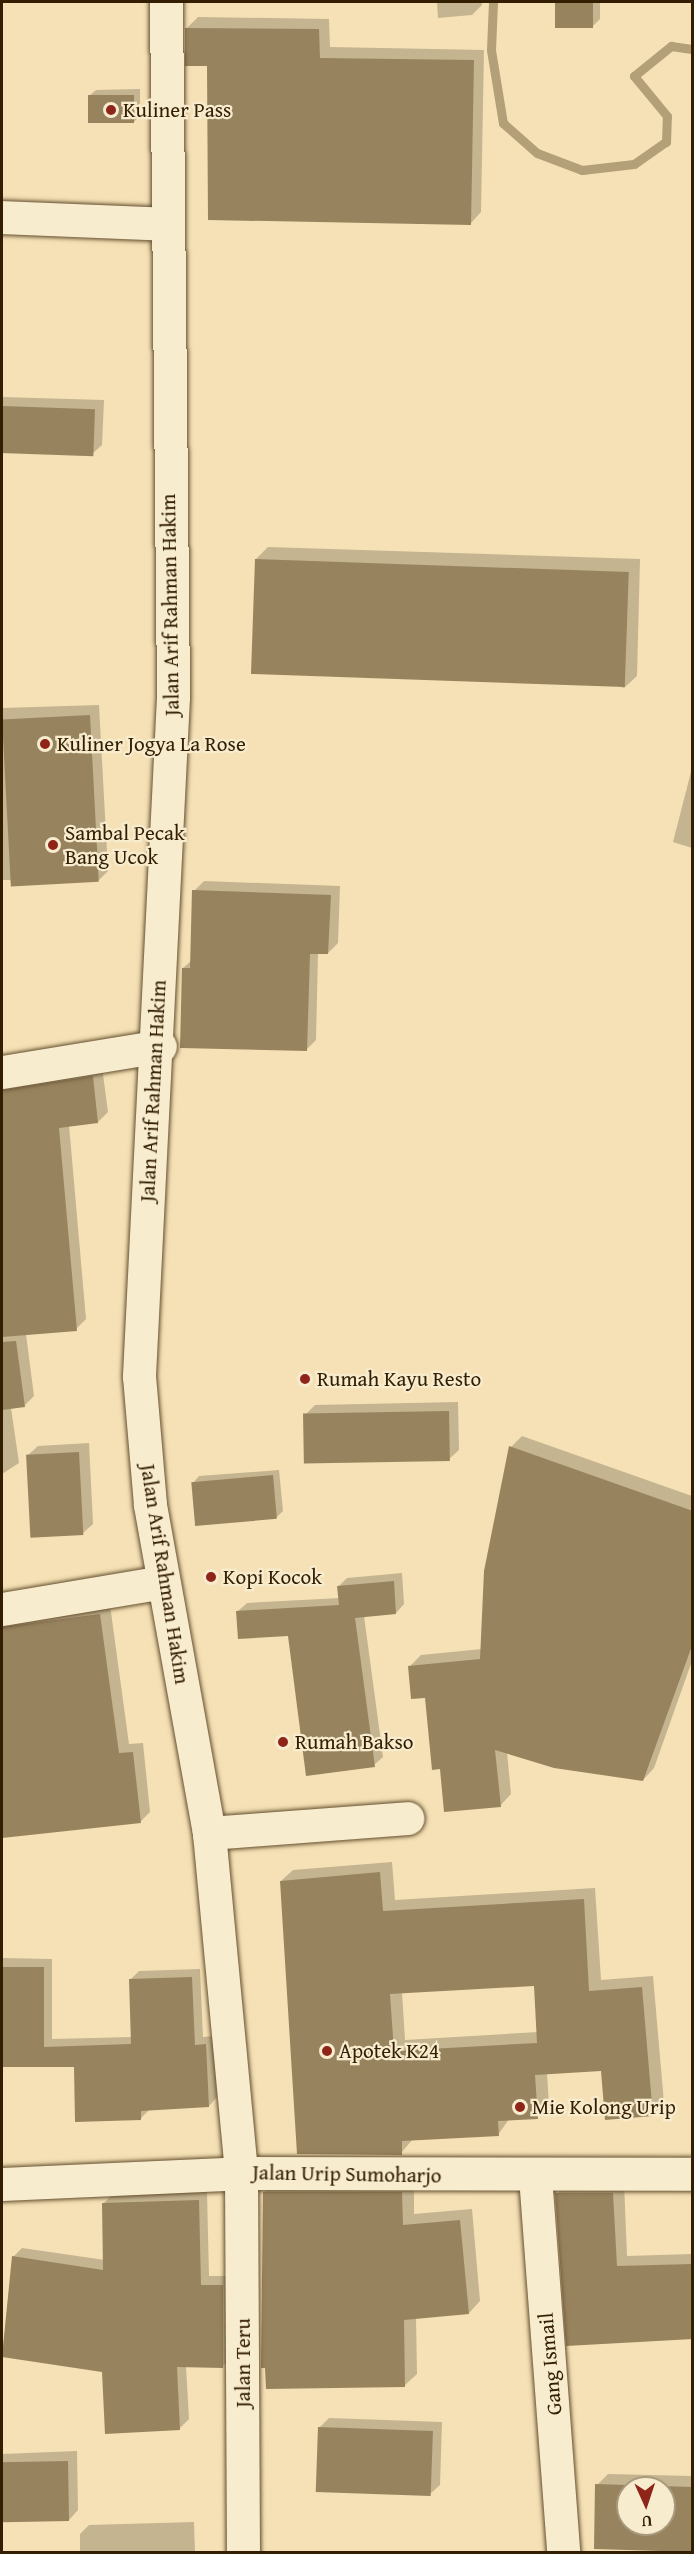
<!DOCTYPE html>
<html>
<head>
<meta charset="utf-8">
<style>
  body { margin:0 }
  #map { position:relative; width:694px; height:2554px; overflow:hidden; background:#f5e1b5; font-family:"Gentium Book Plus",serif }
  div>[style] { position:absolute }
  .shadow>* { inset:0; background:#0003 }
  .stream>* { height:9px; margin:-4.5px; padding:0 4.5px; transform-origin:4.5px; border-radius:4.5px; background:#b39f78 }
  .building>* { inset:0; background:#98835f; transform-origin:0 0 }
  .roads { filter:drop-shadow(0 0 2px #644f2f) drop-shadow(0 0 2px #644f2f) }
  .minor>* { height:33px; margin:-16.5px; padding:0 16.5px; transform-origin:16.5px; border-radius:16.5px; background:#f8eccf }
  .tertiary>* { height:33px; margin:-16.5px; padding:0 16.5px; transform-origin:16.5px; border-radius:16.5px; background:#f8eccf }
  .secondary>* { height:33px; margin:-16.5px; padding:0 16.5px; transform-origin:16.5px; border-radius:16.5px; background:#f8eccf }
  .dots>* { width:16px; height:16px; translate:-50% -50%; box-sizing:border-box; border:3px solid #f8eccf; border-radius:50% }
  span { translate:-50% -50%; white-space:nowrap; text-align:center; line-height:1.15; -webkit-text-stroke:4.5px #f8eccf; paint-order:stroke }
  .poi-label { font-size:21px; color:#331e02 }
  .left { translate:0 -50%; text-align:left }
  .street-label { font-size:21px; color:#331e02 }
  .frame { position:absolute; inset:0; border:3px solid #331e02; pointer-events:none }
  .north { position:absolute; left:616px; top:2476px; width:60px; height:60px; box-sizing:border-box; background:#f8eccf; border:2px solid #a99a7d; border-radius:50%; rotate:177deg; font-size:16px; font-weight:700; line-height:24px; text-align:center; color:#331e02 }
  .north::after { content:''; display:block; margin:auto; width:21px; height:27px; background:#8f2418; clip-path:polygon(50% 0,100% 100%,50% 72%,0 100%) }
</style>
</head>
<body>
<div id="map">
  <div class="shadow">
    <i style="clip-path:polygon(437px 2px,482px 2px,482px 5px,472px 15px,438px 18px)"></i>
    <i style="clip-path:polygon(557px 2px,600px 2px,600px 19px,592px 27px,556px 27px)"></i>
    <i style="clip-path:polygon(198px 17px,329px 19px,330px 47px,484px 50px,481px 212px,470px 224px,208px 65px,187px 28px)"></i>
    <i style="clip-path:polygon(140px 89px,140px 115px,134px 122px,89px 96px,96px 90px)"></i>
    <i style="clip-path:polygon(2px 397px,104px 400px,102px 445px,92px 454px,2px 451px)"></i>
    <i style="clip-path:polygon(268px 547px,640px 559px,637px 676px,624px 688px,256px 559px)"></i>
    <i style="clip-path:polygon(99px 705px,108px 871px,98px 881px,2px 880px,2px 708px)"></i>
    <i style="clip-path:polygon(692px 768px,692px 848px,673px 842px)"></i>
    <i style="clip-path:polygon(204px 881px,340px 886px,338px 943px,328px 953px,318px 953px,316px 1040px,306px 1050px,183px 968px,191px 961px,194px 891px)"></i>
    <i style="clip-path:polygon(102px 1067px,108px 1112px,98px 1122px,69px 1125px,86px 1319px,76px 1329px,26px 1334px,34px 1396px,24px 1406px,11px 1408px,19px 1463px,2px 1474px,2px 1079px)"></i>
    <i style="clip-path:polygon(458px 1402px,459px 1450px,449px 1459px,305px 1415px,315px 1405px)"></i>
    <i style="clip-path:polygon(522px 1436px,692px 1496px,692px 1661px,654px 1768px,643px 1780px,507px 1752px,511px 1794px,500px 1806px,441px 1768px,426px 1696px,410px 1666px,421px 1655px,482px 1649px,511px 1447px)"></i>
    <i style="clip-path:polygon(89px 1443px,93px 1524px,83px 1533px,28px 1455px,38px 1446px)"></i>
    <i style="clip-path:polygon(279px 1470px,283px 1511px,276px 1518px,193px 1483px,199px 1476px)"></i>
    <i style="clip-path:polygon(402px 1573px,404px 1604px,396px 1613px,364px 1616px,383px 1757px,374px 1765px,290px 1634px,238px 1611px,247px 1603px,340px 1598px,339px 1586px,347px 1578px)"></i>
    <i style="clip-path:polygon(110px 1605px,129px 1744px,143px 1743px,150px 1812px,141px 1821px,2px 1837px,2px 1617px)"></i>
    <i style="clip-path:polygon(evenodd,392px 1862px,395px 1900px,595px 1888px,601px 1980px,653px 1976px,664px 2103px,652px 2115px,602px 2069px,547px 2073px,549px 2105px,537px 2117px,509px 2119px,498px 2135px,413px 2139px,401px 2153px,281px 1881px,293px 1870px,392px 1862px,535px 1984px,538px 2032px,405px 2040px,402px 1992px,535px 1984px)"></i>
    <i style="clip-path:polygon(2px 1958px,52px 1959px,52px 2039px,132px 2037px,130px 1980px,139px 1971px,200px 1969px,203px 2037px,214px 2036px,217px 2097px,209px 2106px,150px 2109px,141px 2118px,75px 2066px,2px 2066px)"></i>
    <i style="clip-path:polygon(276px 2181px,414px 2181px,414px 2214px,472px 2209px,480px 2301px,469px 2313px,416px 2317px,417px 2374px,405px 2385px,264px 2192px)"></i>
    <i style="clip-path:polygon(567px 2183px,624px 2183px,627px 2256px,692px 2254px,692px 2338px,568px 2344px,557px 2194px)"></i>
    <i style="clip-path:polygon(207px 2192px,209px 2276px,232px 2276px,232px 2357px,223px 2366px,186px 2366px,189px 2419px,179px 2429px,103px 2371px,2px 2356px,13px 2257px,22px 2248px,105px 2260px,103px 2204px,113px 2194px)"></i>
    <i style="clip-path:polygon(329px 2418px,442px 2422px,440px 2485px,430px 2494px,320px 2427px)"></i>
    <i style="clip-path:polygon(77px 2451px,78px 2510px,69px 2520px,2px 2522px,2px 2454px)"></i>
    <i style="clip-path:polygon(evenodd,608px 2474px,692px 2476px,692px 2550px,595px 2548px,597px 2485px,608px 2474px,628px 2488px,664px 2488px,664px 2524px,628px 2524px,628px 2488px)"></i>
    <i style="clip-path:polygon(194px 2522px,195px 2552px,80px 2552px,80px 2534px,89px 2525px)"></i>
  </div>
  <div class="stream">
    <i style="left:493px;top:2px;width:48px;rotate:92.4deg"></i>
    <i style="left:491px;top:50px;width:74px;rotate:80.7deg"></i>
    <i style="left:503px;top:123px;width:45px;rotate:41.4deg"></i>
    <i style="left:537px;top:153px;width:48px;rotate:20.7deg"></i>
    <i style="left:582px;top:170px;width:52px;rotate:-6.6deg"></i>
    <i style="left:634px;top:164px;width:39px;rotate:-35deg"></i>
    <i style="left:666px;top:142px;width:26px;rotate:-88deg"></i>
    <i style="left:667px;top:116px;width:52px;rotate:-129.5deg"></i>
    <i style="left:634px;top:76px;width:48px;rotate:-39deg"></i>
    <i style="left:671px;top:46px;width:21px;rotate:8deg"></i>
  </div>
  <div class="building">
    <i style="left:555px;top:2px;width:38px;height:26px"></i>
    <i style="clip-path:polygon(185px 28px,319px 29px,320px 58px,474px 60px,471px 225px,208px 220px,207px 66px,185px 66px)"></i>
    <i style="left:134px;top:95px;width:28px;height:46px;rotate:90deg"></i>
    <i style="left:2px;top:406px;width:93px;height:47px;rotate:2deg"></i>
    <i style="left:255px;top:559px;width:374px;height:115px;rotate:2deg"></i>
    <i style="left:90px;top:715px;width:167px;height:88px;rotate:87deg"></i>
    <i style="clip-path:polygon(192px 890px,331px 895px,328px 954px,310px 954px,307px 1051px,180px 1048px,182px 968px,190px 968px)"></i>
    <i style="clip-path:polygon(93px 1076px,98px 1123px,59px 1128px,77px 1331px,2px 1337px,2px 1090px)"></i>
    <i style="clip-path:polygon(16px 1341px,25px 1407px,2px 1410px,2px 1342px)"></i>
    <i style="left:449px;top:1411px;width:50px;height:146px;rotate:89deg"></i>
    <i style="clip-path:polygon(509px 1446px,693px 1511px,693px 1643px,643px 1781px,554px 1768px,495px 1750px,501px 1807px,444px 1812px,440px 1769px,432px 1770px,425px 1698px,411px 1699px,408px 1666px,480px 1659px,484px 1571px)"></i>
    <i style="left:79px;top:1452px;width:83px;height:53px;rotate:87deg"></i>
    <i style="left:273px;top:1475px;width:44px;height:82px;rotate:85deg"></i>
    <i style="clip-path:polygon(394px 1581px,396px 1614px,355px 1618px,375px 1767px,306px 1776px,288px 1636px,238px 1639px,236px 1611px,339px 1605px,337px 1586px)"></i>
    <i style="clip-path:polygon(100px 1614px,119px 1753px,133px 1752px,141px 1823px,2px 1838px,2px 1627px)"></i>
    <i style="clip-path:polygon(evenodd,380px 1872px,383px 1911px,584px 1899px,589px 1991px,642px 1987px,653px 2116px,605px 2120px,601px 2071px,535px 2075px,538px 2119px,498px 2121px,499px 2136px,402px 2141px,402px 2155px,297px 2154px,280px 1881px,380px 1872px,534px 1986px,537px 2043px,394px 2051px,390px 1994px,534px 1986px)"></i>
    <i style="clip-path:polygon(2px 1967px,44px 1967px,44px 2047px,131px 2044px,129px 1979px,192px 1977px,195px 2045px,206px 2044px,209px 2107px,141px 2111px,141px 2120px,75px 2122px,74px 2067px,2px 2067px)"></i>
    <i style="clip-path:polygon(263px 2192px,402px 2192px,403px 2225px,460px 2220px,469px 2314px,404px 2320px,405px 2387px,266px 2389px,265px 2368px,261px 2368px)"></i>
    <i style="clip-path:polygon(555px 2193px,613px 2193px,617px 2266px,693px 2264px,693px 2339px,566px 2346px)"></i>
    <i style="clip-path:polygon(199px 2200px,201px 2285px,223px 2285px,223px 2368px,177px 2367px,180px 2430px,105px 2434px,102px 2372px,2px 2357px,12px 2256px,103px 2270px,102px 2203px)"></i>
    <i style="left:318px;top:2427px;width:115px;height:65px;rotate:2deg"></i>
    <i style="left:68px;top:2461px;width:60px;height:66px;rotate:89deg"></i>
    <i style="clip-path:polygon(evenodd,595px 2484px,693px 2487px,693px 2552px,594px 2549px,595px 2484px,628px 2488px,664px 2488px,664px 2524px,628px 2524px,628px 2488px)"></i>
  </div>
  <div class="roads">
    <div class="minor">
      <i style="left:2px;top:217px;width:165px;rotate:2.4deg"></i>
      <i style="left:2px;top:1072px;width:160px;rotate:-9.3deg"></i>
      <i style="left:2px;top:1609px;width:163px;rotate:-9.5deg"></i>
      <i style="left:209px;top:1833px;width:199px;rotate:-4.3deg"></i>
      <i style="left:535px;top:2176px;width:377px;rotate:85.7deg"></i>
    </div>
    <div class="tertiary">
      <i style="left:166px;top:2px;width:695px;rotate:89.42deg"></i>
      <i style="left:173px;top:697px;width:680px;rotate:92.87deg"></i>
      <i style="left:139px;top:1376px;width:129px;rotate:85.1deg"></i>
      <i style="left:150px;top:1505px;width:333px;rotate:79.8deg"></i>
      <i style="left:209px;top:1833px;width:342px;rotate:84.6deg"></i>
      <i style="left:241px;top:2173px;width:379px;rotate:89.7deg"></i>
    </div>
    <div class="secondary">
      <i style="left:2px;top:2184px;width:239px;rotate:-2.6deg"></i>
      <i style="left:241px;top:2173px;width:451px;rotate:0.1deg"></i>
    </div>
  </div>
  <div class="dots">
    <i style="left:111px;top:110px;background:#8f2418"></i>
    <i style="left:45px;top:744px;background:#8f2418"></i>
    <i style="left:53px;top:845px;background:#8f2418"></i>
    <i style="left:305px;top:1379px;background:#8f2418"></i>
    <i style="left:211px;top:1577px;background:#8f2418"></i>
    <i style="left:283px;top:1742px;background:#8f2418"></i>
    <i style="left:327px;top:2051px;background:#8f2418"></i>
    <i style="left:520px;top:2107px;background:#8f2418"></i>
  </div>
  <div class="poi-label">
    <span class="left" style="left:123px;top:110px">Kuliner Pass</span>
    <span class="left" style="left:57px;top:744px">Kuliner Jogya La Rose</span>
    <span class="left" style="left:65px;top:845px">Sambal Pecak<br>Bang Ucok</span>
    <span class="left" style="left:317px;top:1379px">Rumah Kayu Resto</span>
    <span class="left" style="left:223px;top:1577px">Kopi Kocok</span>
    <span class="left" style="left:295px;top:1742px">Rumah Bakso</span>
    <span class="left" style="left:339px;top:2051px">Apotek K24</span>
    <span class="left" style="left:532px;top:2107px">Mie Kolong Urip</span>
  </div>
  <div class="street-label">
    <span style="left:170px;top:605px;rotate:-91deg">Jalan Arif Rahman Hakim</span>
    <span style="left:153px;top:1091px;rotate:-87deg">Jalan Arif Rahman Hakim</span>
    <span style="left:165px;top:1574px;rotate:81deg">Jalan Arif Rahman Hakim</span>
    <span style="left:347px;top:2174px;rotate:1deg">Jalan Urip Sumoharjo</span>
    <span style="left:243px;top:2363px;rotate:-90deg">Jalan Teru</span>
    <span style="left:550px;top:2364px;rotate:-95deg">Gang Ismail</span>
  </div>
  <div class="frame"></div>
  <div class="north">U</div>
</div>
</body>
</html>
